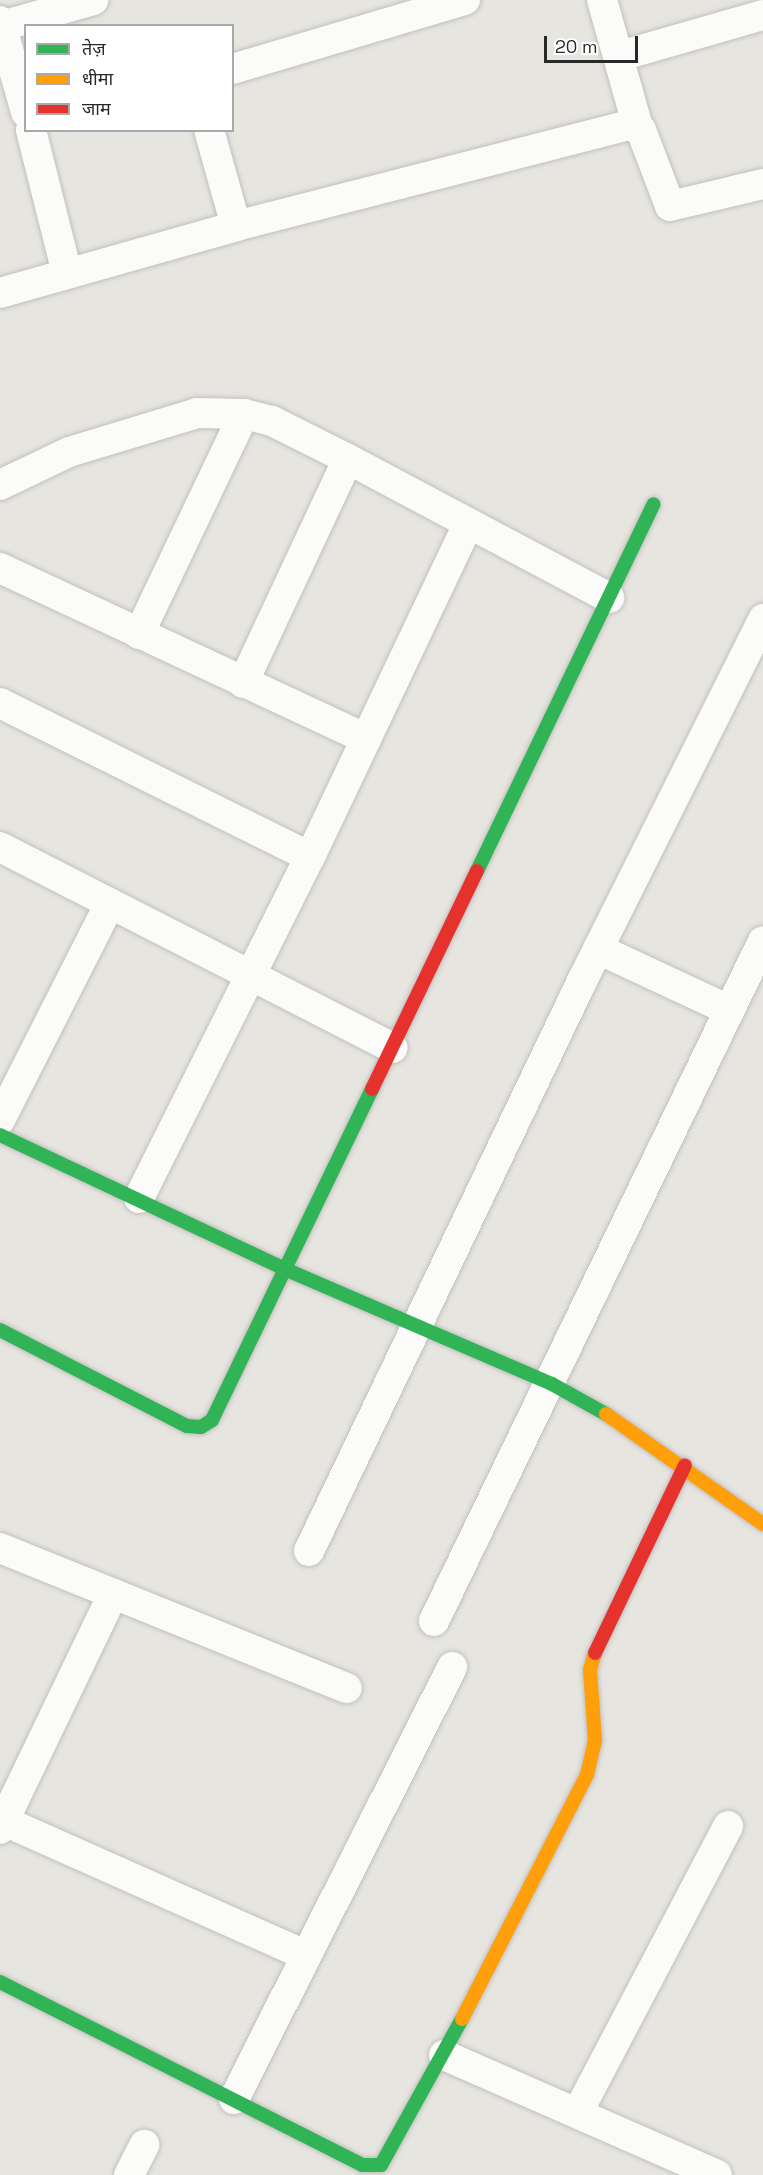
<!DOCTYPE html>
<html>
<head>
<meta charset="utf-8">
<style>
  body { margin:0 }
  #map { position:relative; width:763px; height:2175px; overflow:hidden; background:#e7e5e0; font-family:"Space Grotesk","Noto Sans Devanagari",sans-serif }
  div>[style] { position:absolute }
  .roads { filter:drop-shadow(0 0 2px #c1c0bf) drop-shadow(0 0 2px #c1c0bf) }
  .street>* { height:30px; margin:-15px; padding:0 15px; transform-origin:15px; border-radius:15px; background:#fbfbfa }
  .fast>* { height:14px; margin:-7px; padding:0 7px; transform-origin:7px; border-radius:7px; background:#30b455 }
  .slow>* { height:14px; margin:-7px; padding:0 7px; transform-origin:7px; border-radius:7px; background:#ff9f0a }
  .jam>* { height:14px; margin:-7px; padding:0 7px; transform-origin:7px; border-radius:7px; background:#e5322d }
  span { translate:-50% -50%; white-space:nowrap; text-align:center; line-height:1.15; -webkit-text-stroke:5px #fff; paint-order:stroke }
  .legend { position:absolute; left:24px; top:24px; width:210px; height:108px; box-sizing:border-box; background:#fff; border:2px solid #a9a9a9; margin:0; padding:8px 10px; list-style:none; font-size:18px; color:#292929 }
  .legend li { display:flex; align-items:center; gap:12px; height:30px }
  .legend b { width:30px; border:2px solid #a9a9a9 }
  .scale { position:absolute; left:544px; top:36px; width:94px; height:27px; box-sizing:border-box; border:3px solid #292929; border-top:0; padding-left:8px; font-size:18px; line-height:21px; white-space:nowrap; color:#292929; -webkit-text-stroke:4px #fff; paint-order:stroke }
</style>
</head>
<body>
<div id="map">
  <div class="roads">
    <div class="street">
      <i style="left:602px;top:0;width:129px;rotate:74.2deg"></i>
      <i style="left:0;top:21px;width:95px;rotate:74.1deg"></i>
      <i style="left:2px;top:26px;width:95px;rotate:-15.9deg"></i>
      <i style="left:620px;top:56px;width:149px;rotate:-16deg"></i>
      <i style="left:232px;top:69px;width:243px;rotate:-16.5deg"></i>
      <i style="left:31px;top:130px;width:147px;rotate:75.9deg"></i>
      <i style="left:209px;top:130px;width:100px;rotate:74.3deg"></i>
      <i style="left:0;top:293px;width:245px;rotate:-15.8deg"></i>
      <i style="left:236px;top:226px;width:406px;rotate:-14.4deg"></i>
      <i style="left:629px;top:125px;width:13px;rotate:23deg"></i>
      <i style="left:641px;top:130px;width:81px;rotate:69.1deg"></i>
      <i style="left:670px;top:206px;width:96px;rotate:-13.3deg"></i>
      <i style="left:0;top:485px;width:76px;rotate:-25.6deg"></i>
      <i style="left:69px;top:452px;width:134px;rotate:-16.9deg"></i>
      <i style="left:197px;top:413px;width:47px;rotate:1.2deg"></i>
      <i style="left:244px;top:414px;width:29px;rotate:14deg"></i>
      <i style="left:272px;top:421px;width:85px;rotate:26.6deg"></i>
      <i style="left:348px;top:459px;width:296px;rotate:28deg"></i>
      <i style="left:0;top:568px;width:404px;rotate:25deg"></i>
      <i style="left:139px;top:634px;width:244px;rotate:-64.5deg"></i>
      <i style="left:243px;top:683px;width:247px;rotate:-64.9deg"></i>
      <i style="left:0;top:703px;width:346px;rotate:26.4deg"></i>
      <i style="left:0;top:847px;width:441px;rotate:27.1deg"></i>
      <i style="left:598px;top:949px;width:145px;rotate:25deg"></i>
      <i style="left:0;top:1120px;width:243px;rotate:-63.1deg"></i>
      <i style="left:139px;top:1198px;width:381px;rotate:-63.4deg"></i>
      <i style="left:310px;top:857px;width:366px;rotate:-64.6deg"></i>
      <i style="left:0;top:1548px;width:374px;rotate:22deg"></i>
      <i style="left:309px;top:1551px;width:632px;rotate:-64.41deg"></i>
      <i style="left:582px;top:981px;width:405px;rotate:-63.4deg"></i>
      <i style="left:434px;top:1621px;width:755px;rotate:-64.18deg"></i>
      <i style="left:4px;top:1821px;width:329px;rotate:24deg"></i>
      <i style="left:0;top:1829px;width:261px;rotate:-64.3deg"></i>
      <i style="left:444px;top:2055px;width:298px;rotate:23.7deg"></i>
      <i style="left:234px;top:2099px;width:484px;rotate:-63.2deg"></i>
      <i style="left:578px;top:2112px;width:323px;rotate:-62.3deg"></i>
      <i style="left:129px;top:2175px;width:34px;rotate:-63deg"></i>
    </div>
    <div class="fast">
      <i style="left:477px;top:871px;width:407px;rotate:-64.3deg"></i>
      <i style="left:0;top:1135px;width:317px;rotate:25.2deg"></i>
      <i style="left:287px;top:1270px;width:288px;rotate:23.3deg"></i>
      <i style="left:552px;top:1384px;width:62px;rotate:29.1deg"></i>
      <i style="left:0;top:1330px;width:210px;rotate:27.2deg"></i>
      <i style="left:187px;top:1426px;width:14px;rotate:4deg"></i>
      <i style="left:201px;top:1427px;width:13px;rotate:-32deg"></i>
      <i style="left:212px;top:1420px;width:368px;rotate:-64.2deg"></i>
      <i style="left:0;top:1982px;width:406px;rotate:26.8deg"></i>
      <i style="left:362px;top:2165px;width:19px"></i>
      <i style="left:381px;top:2165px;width:167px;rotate:-61deg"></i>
    </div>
    <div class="slow">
      <i style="left:606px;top:1414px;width:192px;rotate:35deg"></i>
      <i style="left:462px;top:2019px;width:274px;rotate:-62.9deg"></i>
      <i style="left:587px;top:1775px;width:35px;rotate:-77deg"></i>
      <i style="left:595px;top:1741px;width:71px;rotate:-94deg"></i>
      <i style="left:590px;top:1670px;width:18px;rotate:-74deg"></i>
    </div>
    <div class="jam">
      <i style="left:372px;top:1089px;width:242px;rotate:-64.3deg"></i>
      <i style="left:595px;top:1653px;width:208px;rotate:-64.4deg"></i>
    </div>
  </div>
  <ul class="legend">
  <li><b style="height:8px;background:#30b455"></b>तेज़</li>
  <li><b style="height:8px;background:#ff9f0a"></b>धीमा</li>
  <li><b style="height:8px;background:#e5322d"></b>जाम</li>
  </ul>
  <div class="scale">20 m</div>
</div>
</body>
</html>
